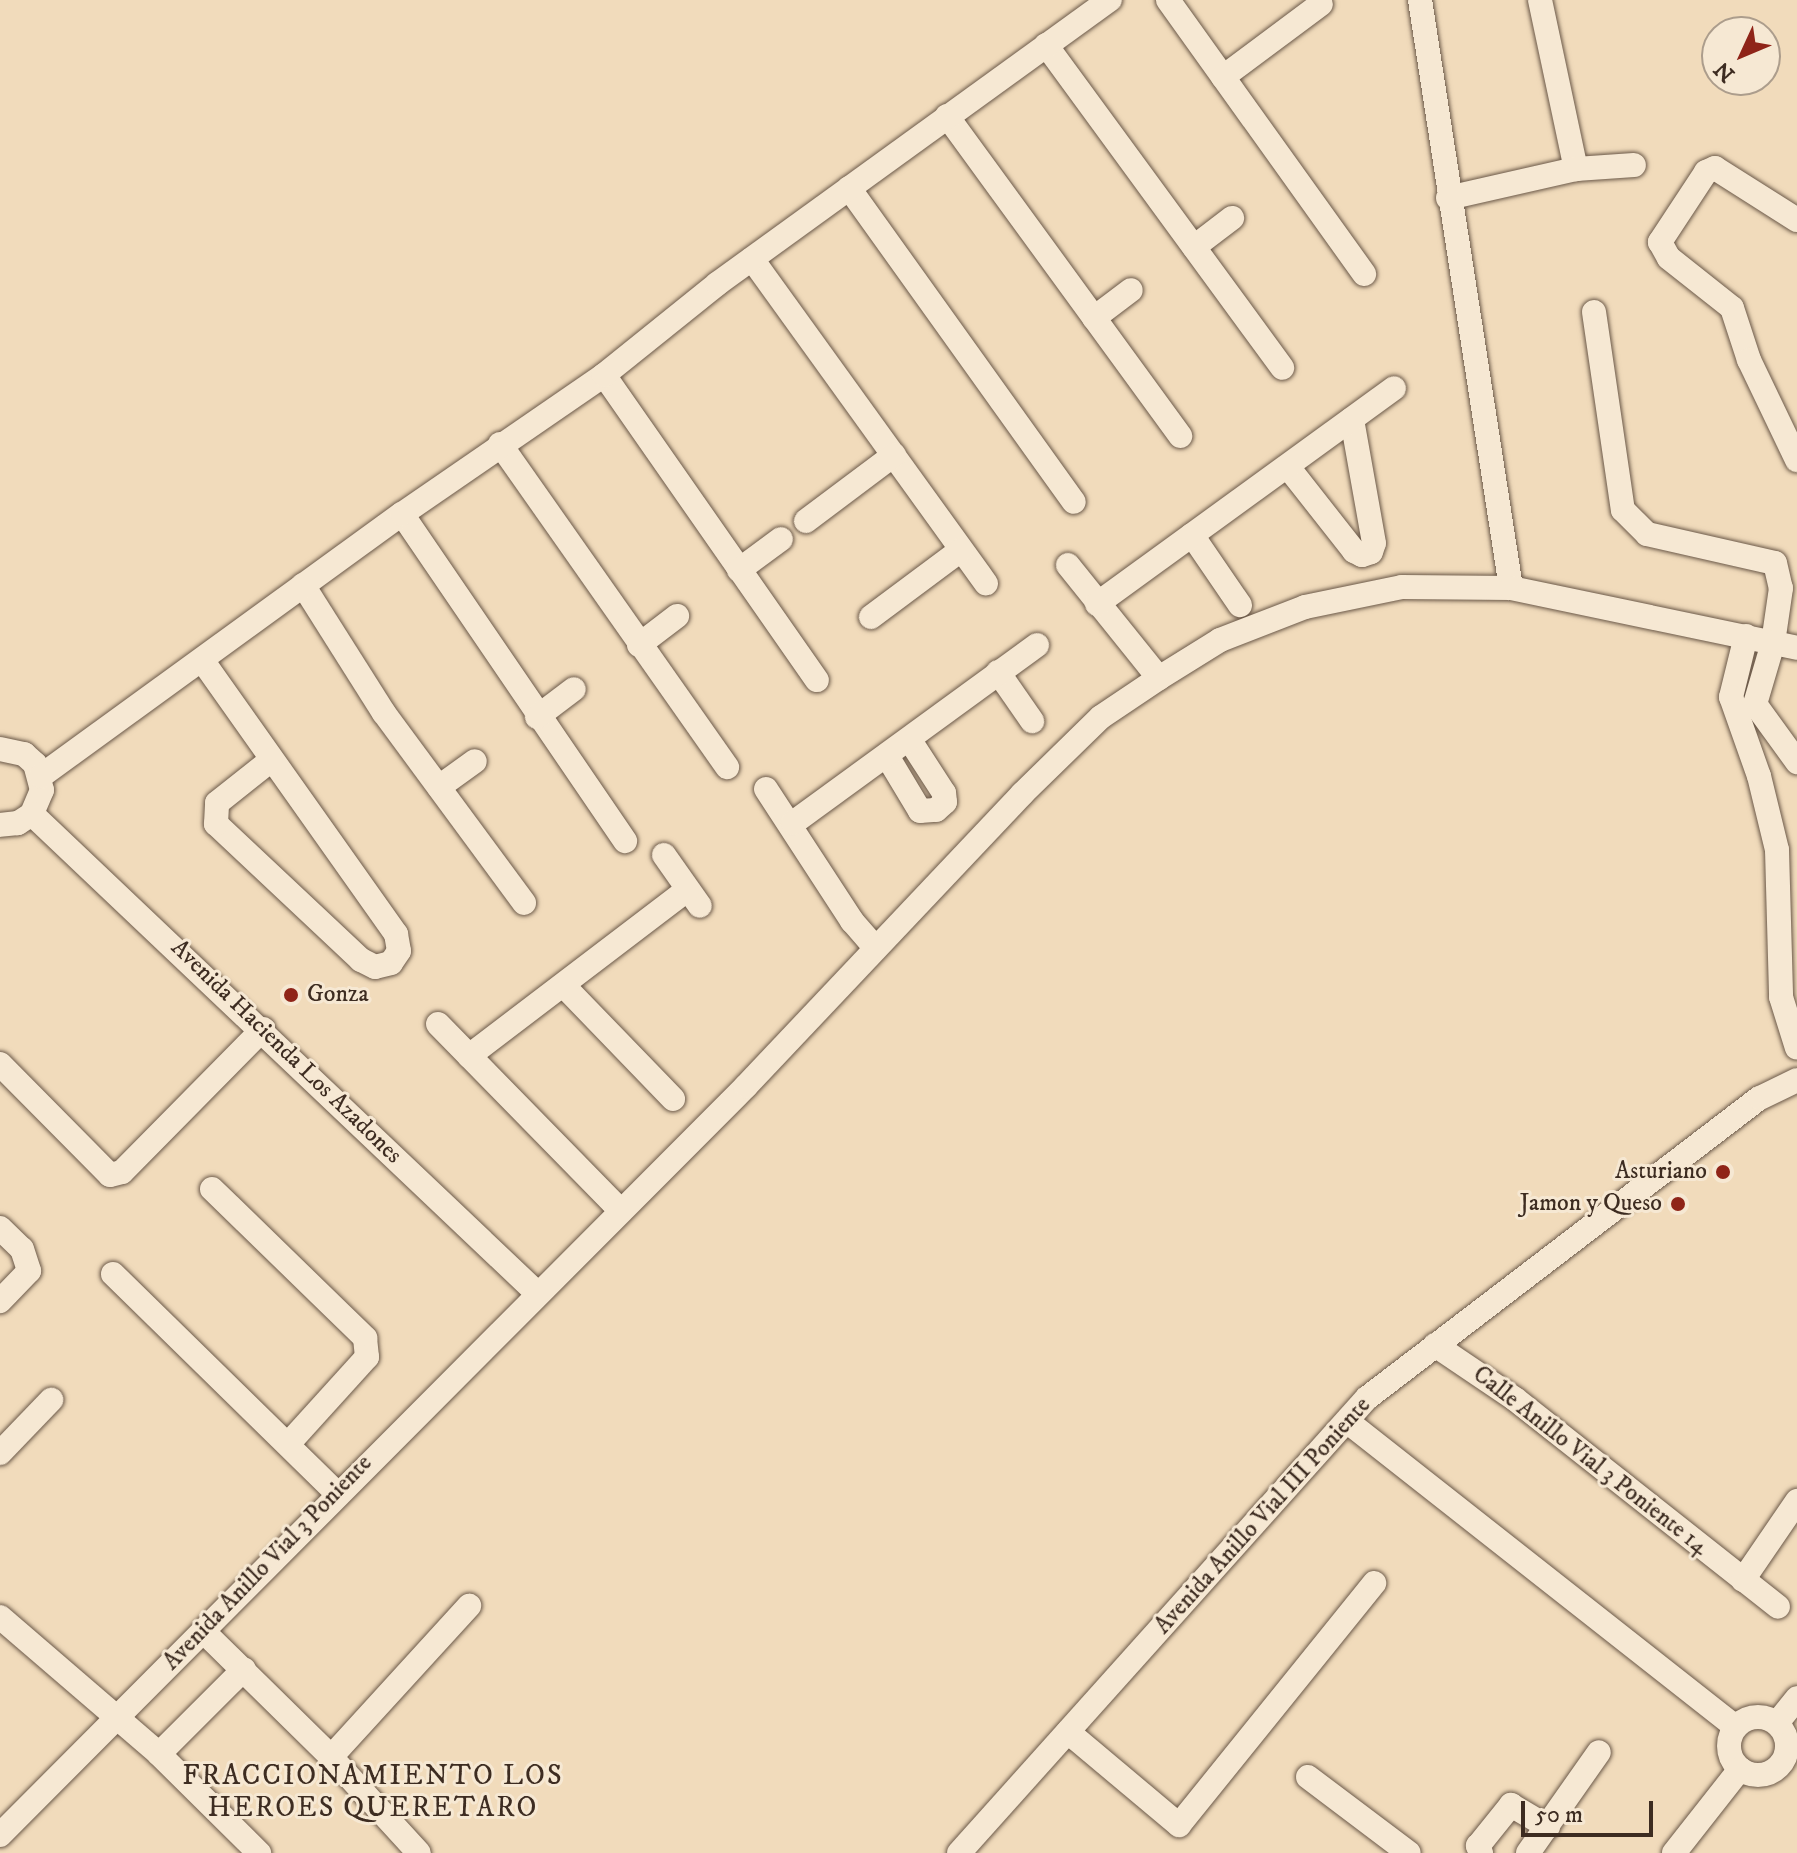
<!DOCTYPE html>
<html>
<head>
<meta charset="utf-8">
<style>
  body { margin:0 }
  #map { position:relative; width:1797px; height:1853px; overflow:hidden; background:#f1dbbb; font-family:"IM FELL DW Pica",serif }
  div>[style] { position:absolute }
  .roads { filter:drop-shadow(0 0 2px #6a5848) drop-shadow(0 0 2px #6a5848) }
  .minor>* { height:24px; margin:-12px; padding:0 12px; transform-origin:12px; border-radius:12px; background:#f6e8d3 }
  .minor>.ring { margin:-12px; padding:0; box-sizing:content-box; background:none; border:24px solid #f6e8d3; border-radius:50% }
  .dots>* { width:22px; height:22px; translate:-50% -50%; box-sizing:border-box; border:4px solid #f6e8d3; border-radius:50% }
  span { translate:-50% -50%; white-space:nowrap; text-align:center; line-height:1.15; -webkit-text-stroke:6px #f6e8d3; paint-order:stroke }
  .poi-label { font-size:24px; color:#3d2c21 }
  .left { translate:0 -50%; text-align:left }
  .right { translate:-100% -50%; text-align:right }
  .street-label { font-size:24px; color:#3d2c21 }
  .quarter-label { font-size:28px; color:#3d2c21; letter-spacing:2px }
  .north { position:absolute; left:1701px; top:16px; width:80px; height:80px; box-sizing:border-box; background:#f6e8d3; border:2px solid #ac9d8c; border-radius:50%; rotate:226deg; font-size:22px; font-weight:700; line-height:32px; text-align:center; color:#3d2c21 }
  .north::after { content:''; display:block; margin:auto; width:28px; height:36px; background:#8f2418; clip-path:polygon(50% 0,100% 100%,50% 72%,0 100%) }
  .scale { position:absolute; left:1521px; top:1801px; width:132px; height:36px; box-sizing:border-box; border:4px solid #3d2c21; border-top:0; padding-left:10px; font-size:24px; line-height:28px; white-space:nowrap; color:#3d2c21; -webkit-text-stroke:6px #f6e8d3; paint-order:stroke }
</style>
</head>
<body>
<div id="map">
  <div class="roads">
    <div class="minor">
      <i style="left:1168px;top:0;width:337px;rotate:54.4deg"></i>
      <i style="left:1420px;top:0;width:595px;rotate:81.2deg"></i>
      <i style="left:1540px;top:0;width:173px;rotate:78deg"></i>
      <i style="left:1046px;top:45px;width:400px;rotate:53.8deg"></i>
      <i style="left:1223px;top:77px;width:122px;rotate:-36.7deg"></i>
      <i style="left:947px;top:116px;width:396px;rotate:53.9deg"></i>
      <i style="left:849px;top:188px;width:386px;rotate:54.4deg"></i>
      <i style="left:1448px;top:198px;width:131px;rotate:-12.8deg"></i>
      <i style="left:1576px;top:169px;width:58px;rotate:-3.9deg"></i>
      <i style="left:1797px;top:220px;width:97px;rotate:-147.6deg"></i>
      <i style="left:1715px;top:168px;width:10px;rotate:156deg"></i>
      <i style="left:1706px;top:172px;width:84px;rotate:123.3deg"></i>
      <i style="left:1660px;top:242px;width:18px;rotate:61deg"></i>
      <i style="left:1669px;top:258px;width:80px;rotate:38.4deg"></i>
      <i style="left:1732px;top:308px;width:55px;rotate:71.9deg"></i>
      <i style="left:1749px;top:360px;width:111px;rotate:64.4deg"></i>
      <i style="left:1194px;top:247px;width:48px;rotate:-37.3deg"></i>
      <i style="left:752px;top:259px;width:400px;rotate:54.2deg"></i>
      <i style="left:1594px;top:312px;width:200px;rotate:81.7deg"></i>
      <i style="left:1623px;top:510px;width:34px;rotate:45deg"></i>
      <i style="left:1647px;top:534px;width:131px;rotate:12.8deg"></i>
      <i style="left:1775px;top:563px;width:26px;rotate:77deg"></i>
      <i style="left:1781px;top:588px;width:56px;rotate:98.3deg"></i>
      <i style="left:1773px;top:643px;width:64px;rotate:106.4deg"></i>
      <i style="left:1755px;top:704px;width:72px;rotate:54.1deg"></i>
      <i style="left:1094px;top:318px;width:46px;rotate:-37.1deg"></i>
      <i style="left:604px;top:375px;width:372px;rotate:55.1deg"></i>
      <i style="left:500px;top:444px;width:395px;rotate:54.9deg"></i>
      <i style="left:1288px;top:467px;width:107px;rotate:51.8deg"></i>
      <i style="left:1354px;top:551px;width:9px;rotate:27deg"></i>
      <i style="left:1362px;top:555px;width:9px;rotate:-18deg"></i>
      <i style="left:1371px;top:552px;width:9px;rotate:-72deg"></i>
      <i style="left:1374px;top:543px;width:126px;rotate:-100.1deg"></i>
      <i style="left:402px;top:514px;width:396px;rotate:55.7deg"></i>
      <i style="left:806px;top:521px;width:110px;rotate:-36.9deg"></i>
      <i style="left:1192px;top:535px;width:85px;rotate:55.6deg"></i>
      <i style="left:1068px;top:565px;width:145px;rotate:51.2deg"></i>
      <i style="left:739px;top:570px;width:52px;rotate:-36.4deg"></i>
      <i style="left:303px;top:585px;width:151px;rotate:57.7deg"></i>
      <i style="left:384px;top:713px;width:236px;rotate:53.6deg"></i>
      <i style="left:1097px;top:604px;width:367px;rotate:-36deg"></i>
      <i style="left:871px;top:617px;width:112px;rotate:-36.7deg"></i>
      <i style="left:1746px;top:636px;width:63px;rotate:103.8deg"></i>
      <i style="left:1731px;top:697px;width:84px;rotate:70.5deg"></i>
      <i style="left:1759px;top:776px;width:76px;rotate:76.3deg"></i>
      <i style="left:1777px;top:850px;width:147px;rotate:88.4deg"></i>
      <i style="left:1781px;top:997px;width:53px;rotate:72.6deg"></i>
      <i style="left:639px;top:645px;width:48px;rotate:-37.3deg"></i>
      <i style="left:202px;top:660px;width:336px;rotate:54.7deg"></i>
      <i style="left:396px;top:934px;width:17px;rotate:80deg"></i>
      <i style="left:399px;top:951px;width:14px;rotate:124deg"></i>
      <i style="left:391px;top:963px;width:16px;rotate:166deg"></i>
      <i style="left:375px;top:967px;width:16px;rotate:-153deg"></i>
      <i style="left:361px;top:960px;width:199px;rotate:-136.8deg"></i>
      <i style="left:216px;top:824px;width:21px;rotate:-87deg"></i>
      <i style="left:217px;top:803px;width:69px;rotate:-38.5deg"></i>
      <i style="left:998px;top:672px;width:60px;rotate:55.2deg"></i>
      <i style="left:537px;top:717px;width:46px;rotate:-37.1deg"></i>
      <i style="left:0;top:749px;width:25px;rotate:12deg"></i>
      <i style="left:24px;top:754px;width:15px;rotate:42deg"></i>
      <i style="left:35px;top:764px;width:27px;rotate:75deg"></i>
      <i style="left:42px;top:790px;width:26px;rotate:113deg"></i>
      <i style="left:32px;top:814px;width:17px;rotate:147deg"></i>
      <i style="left:18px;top:823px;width:18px;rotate:174deg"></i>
      <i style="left:887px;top:756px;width:64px;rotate:59deg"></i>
      <i style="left:920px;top:811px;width:16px;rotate:-4deg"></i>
      <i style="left:936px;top:810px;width:12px;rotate:-42deg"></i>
      <i style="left:945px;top:802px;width:9px;rotate:-96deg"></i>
      <i style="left:944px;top:793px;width:64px;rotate:-122.9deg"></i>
      <i style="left:41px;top:776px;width:446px;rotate:-36deg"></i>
      <i style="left:402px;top:514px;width:245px;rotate:-34.5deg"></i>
      <i style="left:604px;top:375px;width:145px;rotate:-38.8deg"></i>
      <i style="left:717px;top:284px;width:485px;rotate:-35.9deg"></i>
      <i style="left:439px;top:787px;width:44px;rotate:-35.8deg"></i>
      <i style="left:766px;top:789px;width:158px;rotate:56.9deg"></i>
      <i style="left:852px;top:921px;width:35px;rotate:49deg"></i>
      <i style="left:32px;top:814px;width:696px;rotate:43.49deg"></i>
      <i style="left:793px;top:823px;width:302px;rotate:-36.1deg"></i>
      <i style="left:664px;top:855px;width:62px;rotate:54.8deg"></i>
      <i style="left:564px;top:986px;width:157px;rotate:46deg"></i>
      <i style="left:438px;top:1024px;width:259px;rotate:45.6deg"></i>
      <i style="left:469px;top:1056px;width:274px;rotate:-37.3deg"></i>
      <i style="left:0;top:1064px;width:156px;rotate:45.3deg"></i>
      <i style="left:110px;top:1175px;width:12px;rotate:-14deg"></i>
      <i style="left:122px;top:1172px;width:201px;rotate:-45.4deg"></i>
      <i style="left:212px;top:1189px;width:214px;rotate:44.2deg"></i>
      <i style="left:365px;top:1338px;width:19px;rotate:84deg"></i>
      <i style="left:367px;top:1357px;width:115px;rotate:132.2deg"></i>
      <i style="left:0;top:1228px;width:30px;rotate:44deg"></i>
      <i style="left:22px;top:1249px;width:23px;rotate:72deg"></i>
      <i style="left:29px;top:1271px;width:42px;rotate:134deg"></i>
      <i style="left:113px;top:1274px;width:313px;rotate:44.4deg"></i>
      <i style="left:1435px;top:1345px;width:97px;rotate:34deg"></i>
      <i style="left:1515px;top:1399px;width:335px;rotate:38.3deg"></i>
      <i style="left:1348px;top:1422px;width:493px;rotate:38.2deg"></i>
      <i style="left:0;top:1453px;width:74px;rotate:-46.1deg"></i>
      <i style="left:1743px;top:1580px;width:96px;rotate:-55.6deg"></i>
      <i style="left:0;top:1617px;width:210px;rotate:40.7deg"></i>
      <i style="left:159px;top:1754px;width:141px;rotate:44.7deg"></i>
      <i style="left:203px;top:1631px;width:180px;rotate:44.5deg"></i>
      <i style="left:331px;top:1757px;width:130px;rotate:47.5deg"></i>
      <i class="ring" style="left:1729px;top:1717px;width:34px;height:34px"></i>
      <i style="left:1777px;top:1723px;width:32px;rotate:-51deg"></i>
      <i style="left:1068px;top:1732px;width:145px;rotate:40deg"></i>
      <i style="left:1179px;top:1825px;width:311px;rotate:-51.1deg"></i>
      <i style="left:159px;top:1754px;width:120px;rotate:-45deg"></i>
      <i style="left:331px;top:1757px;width:205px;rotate:-47.6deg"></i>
      <i style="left:1308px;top:1777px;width:126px;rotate:37deg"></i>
      <i style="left:0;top:1835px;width:1057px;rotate:-45.11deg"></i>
      <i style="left:746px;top:1086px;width:402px;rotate:-46.6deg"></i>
      <i style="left:1022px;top:794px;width:110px;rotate:-44.3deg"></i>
      <i style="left:1101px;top:717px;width:70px;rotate:-33.9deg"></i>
      <i style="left:1159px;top:678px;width:72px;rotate:-31.9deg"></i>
      <i style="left:1220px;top:640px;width:91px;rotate:-21.2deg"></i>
      <i style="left:1305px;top:607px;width:99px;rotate:-11.7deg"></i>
      <i style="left:1402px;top:587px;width:109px;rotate:0.5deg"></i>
      <i style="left:1511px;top:588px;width:292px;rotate:11.8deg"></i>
      <i style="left:959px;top:1853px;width:611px;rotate:-48.12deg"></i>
      <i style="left:1367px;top:1398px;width:494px;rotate:-37.4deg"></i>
      <i style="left:1760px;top:1098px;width:41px;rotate:-25.9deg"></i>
      <i style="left:1481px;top:1853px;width:8px;rotate:-113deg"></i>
      <i style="left:1478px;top:1846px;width:53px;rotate:-51.2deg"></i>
      <i style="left:1511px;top:1805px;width:43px;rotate:30.7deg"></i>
      <i style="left:1528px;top:1853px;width:123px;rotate:-54.9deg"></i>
      <i style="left:1674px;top:1853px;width:107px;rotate:-51.8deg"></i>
    </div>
  </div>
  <div class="dots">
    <i style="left:291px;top:995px;background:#8f2418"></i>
    <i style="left:1723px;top:1172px;background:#8f2418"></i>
    <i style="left:1678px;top:1204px;background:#8f2418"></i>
  </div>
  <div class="poi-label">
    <span class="left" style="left:307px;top:995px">Gonza</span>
    <span class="right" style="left:1707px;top:1172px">Asturiano</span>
    <span class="right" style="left:1662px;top:1204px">Jamon y Queso</span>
  </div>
  <div class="street-label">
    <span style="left:286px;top:1052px;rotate:44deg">Avenida Hacienda Los Azadones</span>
    <span style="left:1590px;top:1461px;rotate:38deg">Calle Anillo Vial 3 Poniente 14</span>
    <span style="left:1263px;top:1516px;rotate:-48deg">Avenida Anillo Vial III Poniente</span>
    <span style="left:268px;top:1563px;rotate:-46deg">Avenida Anillo Vial 3 Poniente</span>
  </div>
  <div class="quarter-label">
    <span style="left:373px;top:1792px">FRACCIONAMIENTO LOS<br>HEROES QUERETARO</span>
  </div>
  <div class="north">N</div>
  <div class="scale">50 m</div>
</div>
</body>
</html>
